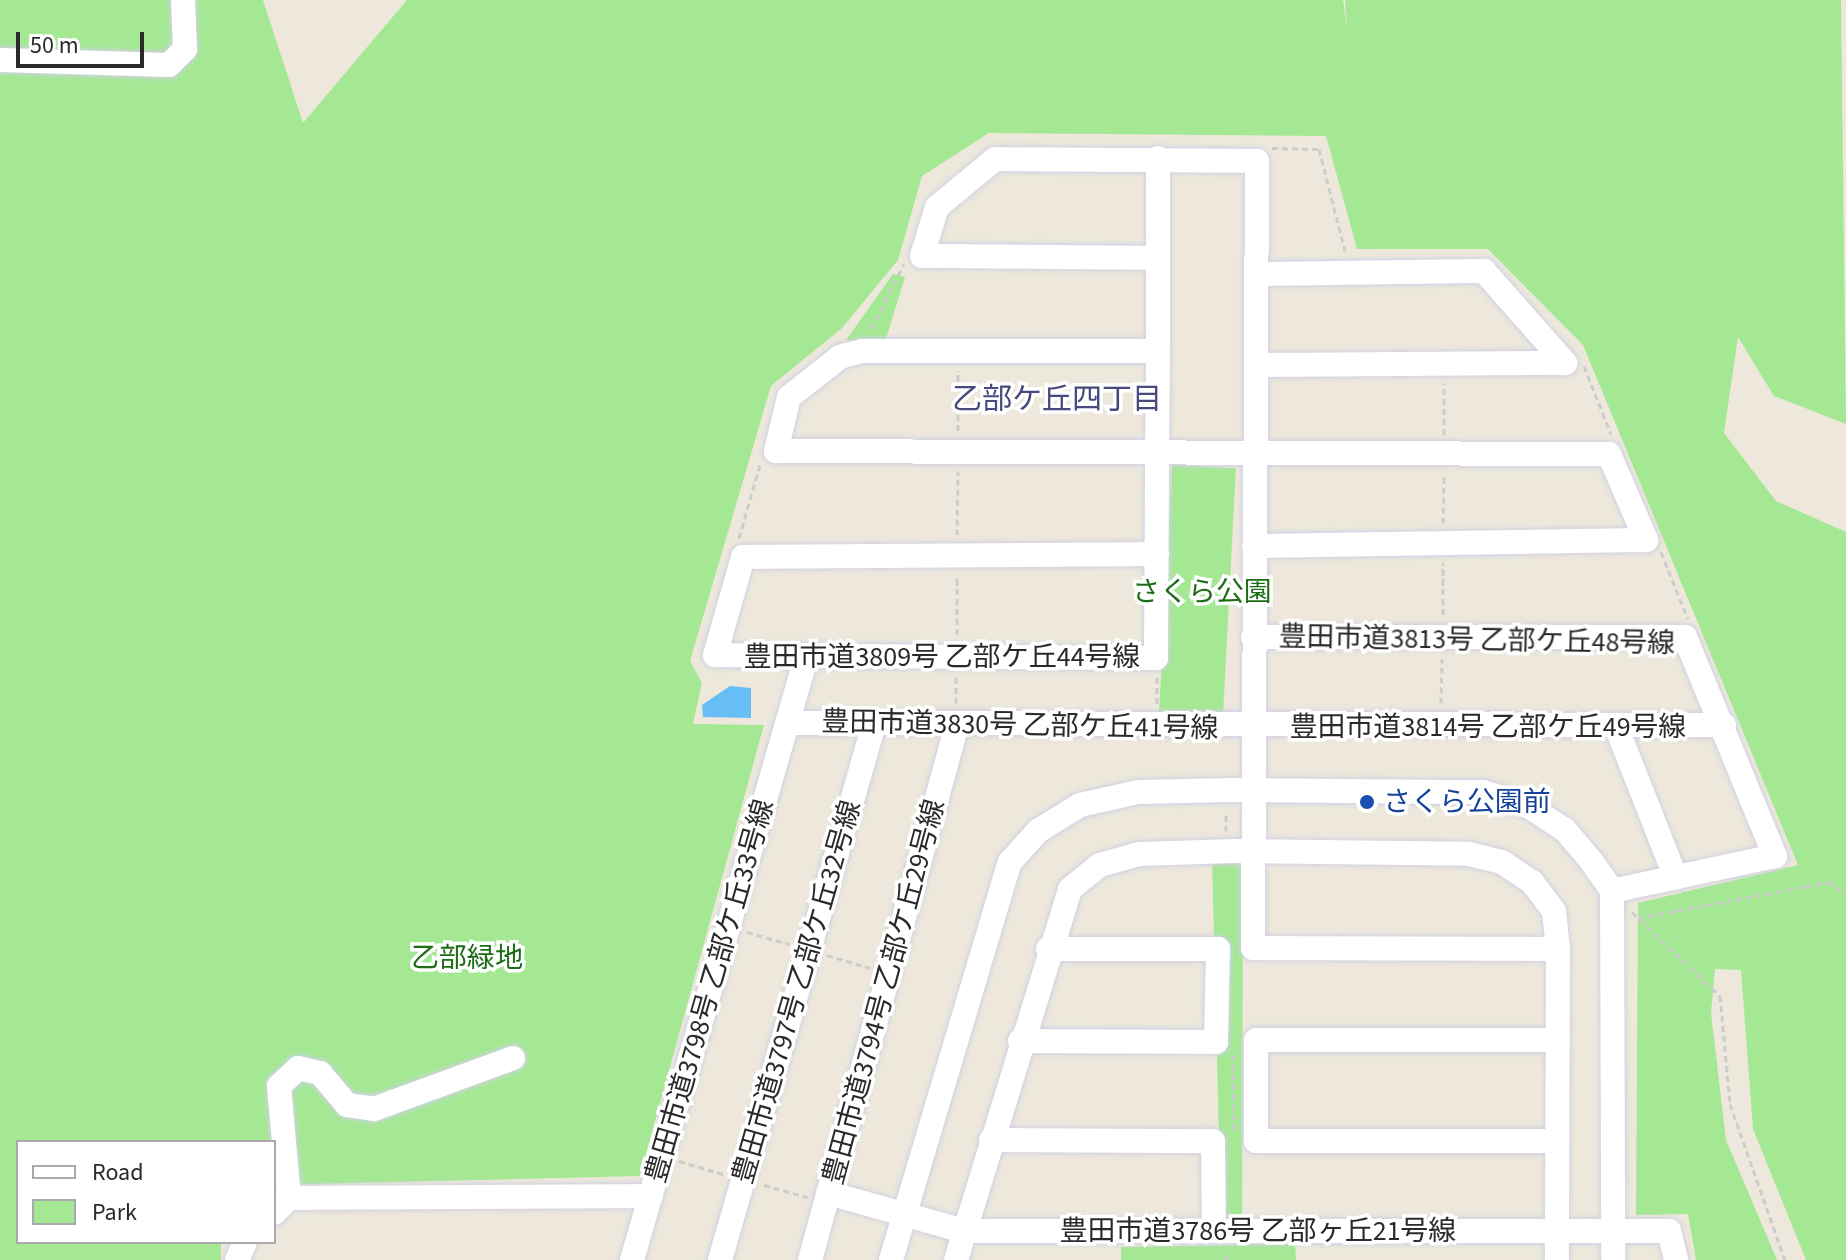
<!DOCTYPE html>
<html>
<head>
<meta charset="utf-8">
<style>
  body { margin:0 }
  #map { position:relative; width:1846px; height:1260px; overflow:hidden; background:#ede8db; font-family:"Source Sans 3","Noto Sans JP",sans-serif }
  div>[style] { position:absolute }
  .green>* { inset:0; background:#a5e894; transform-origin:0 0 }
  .water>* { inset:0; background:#67bdf6 }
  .path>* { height:3px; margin-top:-1.5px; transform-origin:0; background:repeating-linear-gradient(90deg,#ccc 0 6px,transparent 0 10px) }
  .roads { filter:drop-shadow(0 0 2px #d0d1e4) drop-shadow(0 0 2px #d0d1e4) }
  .minor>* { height:24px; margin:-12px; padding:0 12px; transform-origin:12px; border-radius:12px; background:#fff }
  .dots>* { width:22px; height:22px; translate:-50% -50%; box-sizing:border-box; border:4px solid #fff; border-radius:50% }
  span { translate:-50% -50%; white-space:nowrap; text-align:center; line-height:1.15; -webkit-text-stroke:7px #fff; paint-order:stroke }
  .park-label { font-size:28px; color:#1b6c15 }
  .street-label { font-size:28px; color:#2a2a2a }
  .transit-label { font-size:28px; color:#164399 }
  .left { translate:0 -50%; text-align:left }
  .neighbourhood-label { font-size:30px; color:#484a7e }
  .legend { position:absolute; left:16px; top:1140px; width:260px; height:104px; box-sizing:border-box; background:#fff; border:2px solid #aaa; margin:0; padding:10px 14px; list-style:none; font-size:24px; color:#2a2a2a }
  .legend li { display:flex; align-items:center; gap:16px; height:40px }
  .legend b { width:40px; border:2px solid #aaa }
  .scale { position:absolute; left:16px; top:32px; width:128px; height:36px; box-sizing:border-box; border:4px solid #2a2a2a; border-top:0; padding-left:10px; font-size:24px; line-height:28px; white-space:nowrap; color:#2a2a2a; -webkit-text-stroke:6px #fff; paint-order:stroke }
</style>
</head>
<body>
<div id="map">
  <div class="green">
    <i style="clip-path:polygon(0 0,263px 0,303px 123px,407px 0,1343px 0,1347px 30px,1345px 0,1841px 0,1846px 424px,1774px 396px,1738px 337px,1724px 433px,1776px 501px,1846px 532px,1846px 1260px,1806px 1260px,1753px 1129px,1741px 970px,1715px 969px,1711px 1013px,1726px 1140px,1777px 1260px,1696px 1260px,1688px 1214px,1636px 1215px,1638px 903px,1798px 865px,1583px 345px,1488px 249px,1357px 249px,1326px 136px,989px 133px,922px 176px,898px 260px,842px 328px,771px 386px,690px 661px,702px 683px,693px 724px,764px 725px,640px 1176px,274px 1185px,274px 1142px,18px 1142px,18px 1242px,221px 1242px,221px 1260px,0 1260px)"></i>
    <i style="clip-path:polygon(893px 274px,905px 277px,885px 342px,846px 340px)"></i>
    <i style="left:1172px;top:465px;width:64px;height:255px;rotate:3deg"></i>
    <i style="clip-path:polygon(1212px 857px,1243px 860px,1242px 1220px,1221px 1220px)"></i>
    <i style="clip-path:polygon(1295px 1244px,1296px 1260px,1121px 1260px,1121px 1247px)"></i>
  </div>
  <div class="water">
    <i style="clip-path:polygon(730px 686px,751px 688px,751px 718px,703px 717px,702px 705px)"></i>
  </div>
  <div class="path">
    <i style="left:1272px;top:148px;width:47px;rotate:1.2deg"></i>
    <i style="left:1319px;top:149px;width:105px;rotate:75.7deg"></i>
    <i style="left:871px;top:329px;width:73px;rotate:-63.1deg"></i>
    <i style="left:1584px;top:366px;width:73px;rotate:68.3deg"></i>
    <i style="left:958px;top:431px;width:60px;rotate:-90deg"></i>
    <i style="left:1444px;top:435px;width:52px;rotate:-90deg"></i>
    <i style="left:1443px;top:523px;width:48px;rotate:-88.8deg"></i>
    <i style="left:957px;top:535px;width:64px;rotate:-89.1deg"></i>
    <i style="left:739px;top:538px;width:76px;rotate:-74deg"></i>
    <i style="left:1661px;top:552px;width:72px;rotate:68.1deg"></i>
    <i style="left:1443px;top:615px;width:52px;rotate:-90deg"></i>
    <i style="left:957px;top:635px;width:60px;rotate:-90deg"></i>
    <i style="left:1157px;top:677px;width:29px;rotate:90deg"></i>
    <i style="left:956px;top:703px;width:28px;rotate:-90deg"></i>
    <i style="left:1441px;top:703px;width:44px;rotate:-88.7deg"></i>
    <i style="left:1226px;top:831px;width:20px;rotate:-90deg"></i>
    <i style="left:1632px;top:912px;width:122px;rotate:43.7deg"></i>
    <i style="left:1720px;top:996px;width:108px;rotate:84.7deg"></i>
    <i style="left:1730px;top:1104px;width:165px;rotate:70.6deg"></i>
    <i style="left:1638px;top:918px;width:194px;rotate:-10.7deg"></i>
    <i style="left:1829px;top:882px;width:21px;rotate:37deg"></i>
    <i style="left:747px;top:932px;width:44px;rotate:15.9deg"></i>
    <i style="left:827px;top:955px;width:45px;rotate:16.8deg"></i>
    <i style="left:1233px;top:1054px;width:77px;rotate:89.3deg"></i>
    <i style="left:679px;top:1161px;width:49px;rotate:16.6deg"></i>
    <i style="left:764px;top:1185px;width:45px;rotate:15.6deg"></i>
    <i style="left:1226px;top:1260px;width:10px;rotate:-73deg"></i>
  </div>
  <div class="roads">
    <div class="minor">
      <i style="left:0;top:60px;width:169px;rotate:1.7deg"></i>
      <i style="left:169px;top:65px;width:23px;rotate:-45deg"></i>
      <i style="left:185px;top:49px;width:49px;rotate:-92.3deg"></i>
      <i style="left:1158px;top:258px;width:236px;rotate:-179.5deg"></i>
      <i style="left:922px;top:256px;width:51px;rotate:-73deg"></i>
      <i style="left:937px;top:207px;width:75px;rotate:-39.6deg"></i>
      <i style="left:995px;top:159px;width:262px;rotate:0.4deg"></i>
      <i style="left:1257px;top:161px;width:787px;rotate:90.29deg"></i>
      <i style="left:1253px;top:948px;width:305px;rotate:0.2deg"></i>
      <i style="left:1256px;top:274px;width:228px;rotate:-0.8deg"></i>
      <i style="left:1484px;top:271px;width:123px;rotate:48.6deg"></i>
      <i style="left:1158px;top:351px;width:296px;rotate:180deg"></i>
      <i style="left:862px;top:351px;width:23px;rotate:165deg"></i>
      <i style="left:840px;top:357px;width:65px;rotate:141.9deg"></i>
      <i style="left:789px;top:397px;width:56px;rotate:103.5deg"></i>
      <i style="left:776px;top:451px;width:833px;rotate:0.21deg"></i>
      <i style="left:1609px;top:454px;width:94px;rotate:66.7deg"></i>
      <i style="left:1646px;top:540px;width:392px;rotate:179.1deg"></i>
      <i style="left:1256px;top:365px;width:309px;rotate:-0.4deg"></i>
      <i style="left:1157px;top:554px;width:414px;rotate:179.6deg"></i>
      <i style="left:743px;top:557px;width:102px;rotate:105.9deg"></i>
      <i style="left:715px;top:655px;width:441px;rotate:0.4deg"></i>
      <i style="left:1156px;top:658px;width:204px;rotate:-89.7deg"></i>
      <i style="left:1157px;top:454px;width:103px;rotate:-89.4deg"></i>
      <i style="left:1158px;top:351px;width:193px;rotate:-90deg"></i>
      <i style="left:1253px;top:637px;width:432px"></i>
      <i style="left:1685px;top:637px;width:237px;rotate:67.7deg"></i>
      <i style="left:1775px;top:856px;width:167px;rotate:167.9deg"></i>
      <i style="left:787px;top:723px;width:937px;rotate:0.12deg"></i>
      <i style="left:1616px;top:726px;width:163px;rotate:68.5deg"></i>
      <i style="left:1020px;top:1041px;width:196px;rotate:0.3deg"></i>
      <i style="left:1216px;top:1042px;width:93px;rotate:-88.8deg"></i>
      <i style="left:1218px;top:949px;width:170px;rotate:180deg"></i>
      <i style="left:991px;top:1140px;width:222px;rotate:0.3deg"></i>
      <i style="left:1213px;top:1141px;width:90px;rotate:89.4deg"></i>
      <i style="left:1557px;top:1141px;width:301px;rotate:180deg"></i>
      <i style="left:1256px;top:1141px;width:101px;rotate:-90deg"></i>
      <i style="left:1256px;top:1040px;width:302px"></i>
      <i style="left:828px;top:1193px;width:141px;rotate:15.6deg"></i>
      <i style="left:964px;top:1231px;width:705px"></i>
      <i style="left:1669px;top:1231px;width:30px;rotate:76deg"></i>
      <i style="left:289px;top:1198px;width:112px;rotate:-95.1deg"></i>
      <i style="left:279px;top:1086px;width:26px;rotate:-43deg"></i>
      <i style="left:298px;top:1068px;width:23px;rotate:13deg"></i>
      <i style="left:320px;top:1073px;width:42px;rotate:49.8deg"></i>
      <i style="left:347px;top:1105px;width:27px;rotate:8deg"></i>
      <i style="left:374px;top:1109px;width:148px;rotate:-20.1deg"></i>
      <i style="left:274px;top:1213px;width:21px;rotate:-45deg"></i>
      <i style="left:289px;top:1198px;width:362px;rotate:-0.3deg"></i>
      <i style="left:237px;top:1260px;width:20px;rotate:-66deg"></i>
      <i style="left:632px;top:1260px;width:627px;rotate:-73.88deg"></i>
      <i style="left:720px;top:1260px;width:558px;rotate:-73.97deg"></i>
      <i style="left:810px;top:1260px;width:555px;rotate:-74.64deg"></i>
      <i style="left:891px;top:1260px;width:415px;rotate:-73.4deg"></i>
      <i style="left:1010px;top:862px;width:42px;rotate:-47.9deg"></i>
      <i style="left:1038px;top:831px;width:49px;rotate:-31.8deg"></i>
      <i style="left:1080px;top:805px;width:59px;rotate:-12.6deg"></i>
      <i style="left:1138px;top:792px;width:93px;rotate:-1.2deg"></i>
      <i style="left:1231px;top:790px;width:252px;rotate:0.5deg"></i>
      <i style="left:1483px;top:792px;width:47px;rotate:17.3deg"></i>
      <i style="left:1528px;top:806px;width:44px;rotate:33deg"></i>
      <i style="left:1565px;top:830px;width:42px;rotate:49.8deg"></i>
      <i style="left:1592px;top:862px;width:35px;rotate:55deg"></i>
      <i style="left:1612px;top:891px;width:369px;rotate:89.8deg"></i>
      <i style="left:956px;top:1260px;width:388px;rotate:-72.9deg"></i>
      <i style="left:1070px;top:889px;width:38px;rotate:-39deg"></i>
      <i style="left:1100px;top:865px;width:41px;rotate:-15.8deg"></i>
      <i style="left:1139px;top:854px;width:95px;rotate:-1.8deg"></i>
      <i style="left:1234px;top:851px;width:235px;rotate:0.7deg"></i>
      <i style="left:1469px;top:854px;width:34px;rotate:14deg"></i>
      <i style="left:1502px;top:862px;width:36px;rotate:34deg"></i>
      <i style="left:1532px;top:882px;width:36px;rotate:53deg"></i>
      <i style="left:1554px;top:911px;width:38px;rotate:84deg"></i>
      <i style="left:1558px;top:949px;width:311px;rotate:90.2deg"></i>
    </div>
  </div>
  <div class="dots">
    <i style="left:1367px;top:802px;background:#1a4fb4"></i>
  </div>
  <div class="park-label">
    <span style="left:1202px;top:592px">さくら公園</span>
    <span style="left:467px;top:958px">乙部緑地</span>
  </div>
  <div class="street-label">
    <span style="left:1477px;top:640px;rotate:1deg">豊田市道3813号 乙部ケ丘48号線</span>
    <span style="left:942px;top:657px">豊田市道3809号 乙部ケ丘44号線</span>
    <span style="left:1020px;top:725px;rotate:1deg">豊田市道3830号 乙部ケ丘41号線</span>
    <span style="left:1488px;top:727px">豊田市道3814号 乙部ケ丘49号線</span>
    <span style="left:710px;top:991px;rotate:-74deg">豊田市道3798号 乙部ケ丘33号線</span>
    <span style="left:797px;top:992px;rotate:-74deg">豊田市道3797号 乙部ケ丘32号線</span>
    <span style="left:884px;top:992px;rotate:-75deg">豊田市道3794号 乙部ケ丘29号線</span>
    <span style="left:1258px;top:1231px">豊田市道3786号 乙部ヶ丘21号線</span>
  </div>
  <div class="transit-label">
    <span class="left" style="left:1383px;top:802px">さくら公園前</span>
  </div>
  <div class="neighbourhood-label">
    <span style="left:1057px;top:400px">乙部ケ丘四丁目</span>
  </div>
  <ul class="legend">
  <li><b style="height:10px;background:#fff"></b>Road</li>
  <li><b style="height:22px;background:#a5e894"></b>Park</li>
  </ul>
  <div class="scale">50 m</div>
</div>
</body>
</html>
